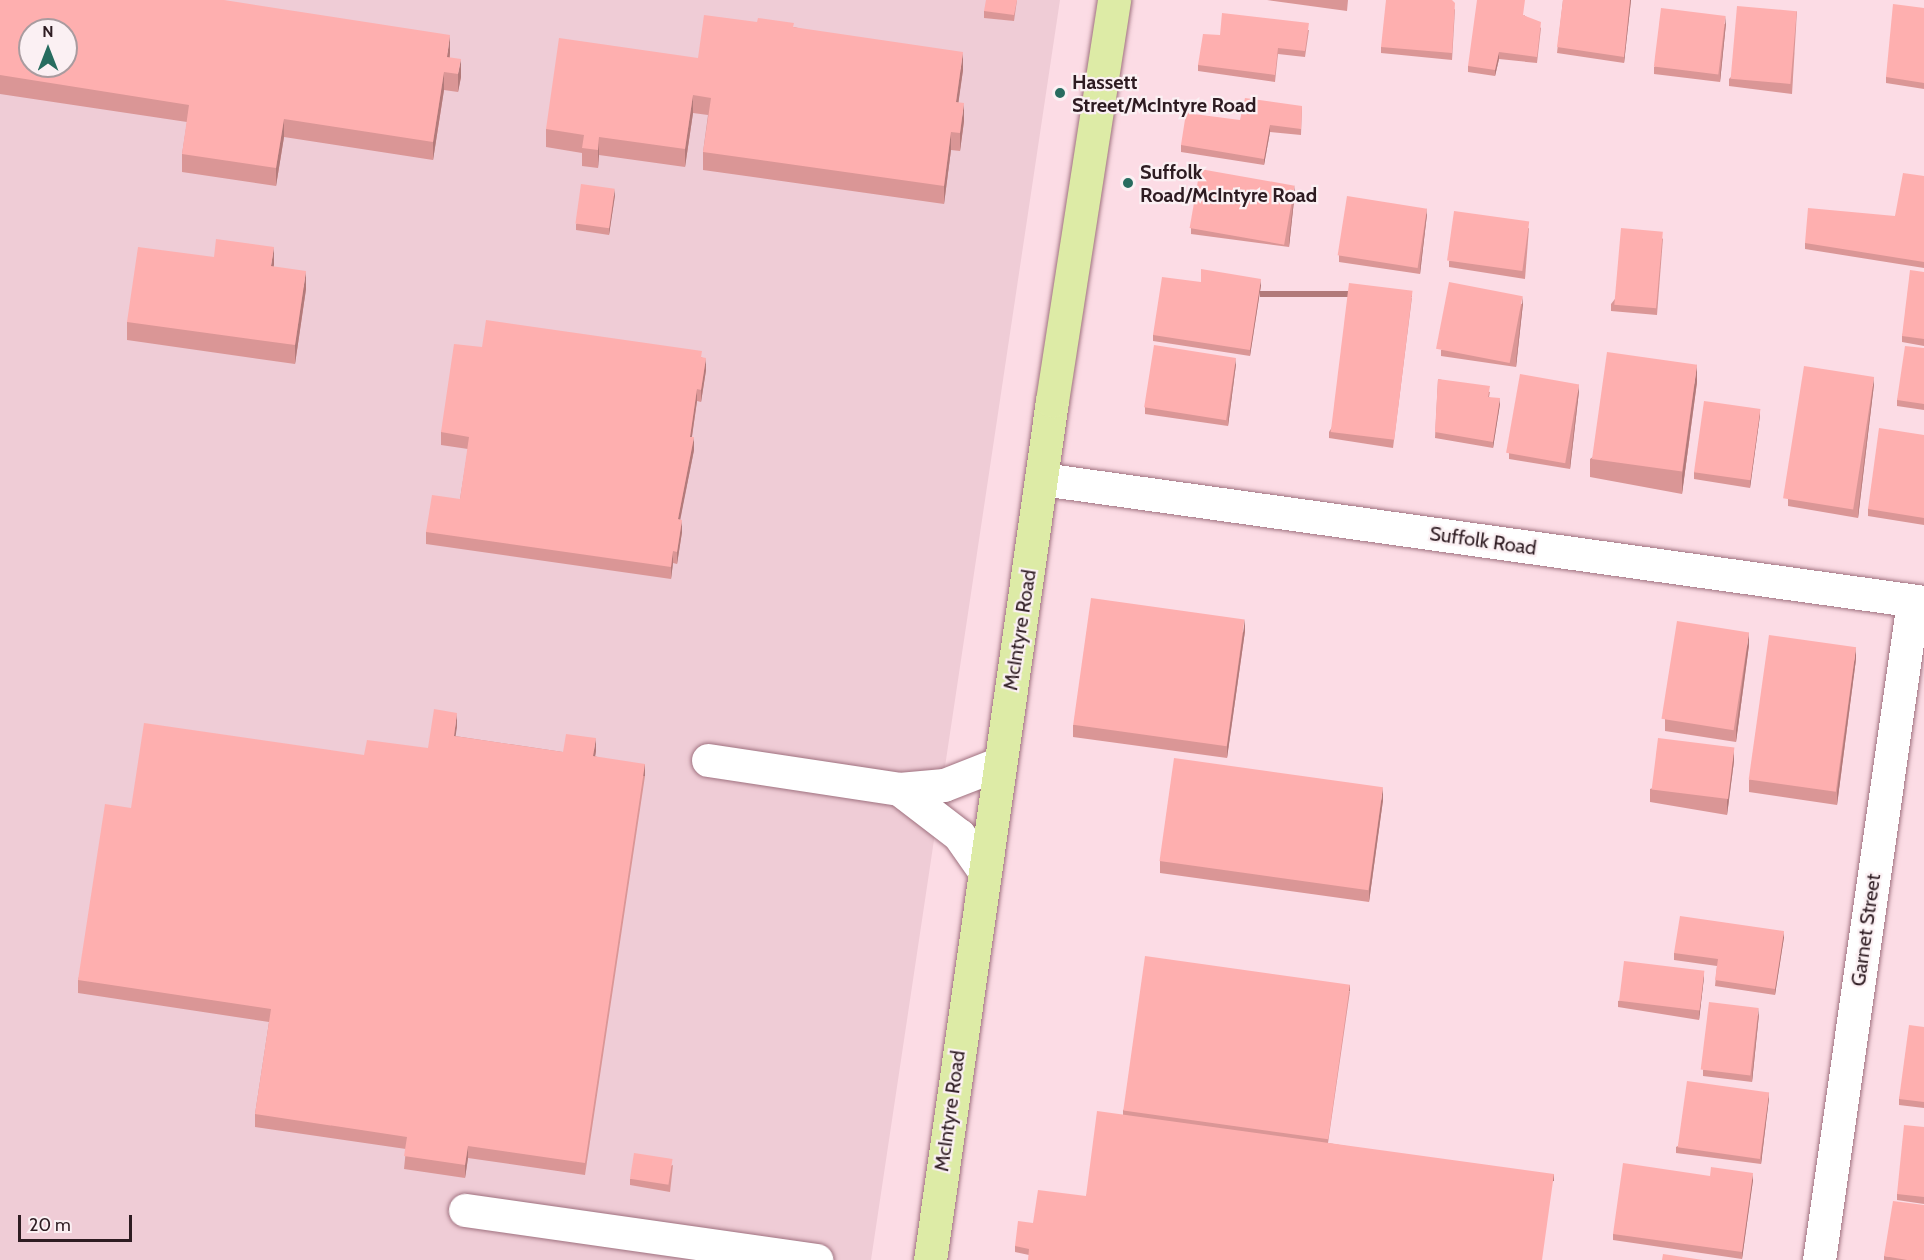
<!DOCTYPE html>
<html>
<head>
<meta charset="utf-8">
<style>
  body { margin:0 }
  #map { position:relative; width:1924px; height:1260px; overflow:hidden; background:#fcdce5; font-family:Cabin,sans-serif }
  div>[style] { position:absolute }
  .built>* { inset:0; background:#efccd6 }
  .roads { filter:drop-shadow(0 0 2px #9f717f) drop-shadow(0 0 2px #9f717f) }
  .minor>* { height:33px; margin:-16.5px; padding:0 16.5px; transform-origin:16.5px; border-radius:16.5px; background:#fff }
  .major>* { height:33px; margin:-16.5px; padding:0 16.5px; transform-origin:16.5px; border-radius:16.5px; background:#ddeba6 }
  .wall>* { inset:0; background:#da9696 }
  .shaded-wall>* { inset:0; background:#b27a7a; transform-origin:0 0 }
  .building>* { inset:0; background:#feafaf; transform-origin:0 0 }
  .dots>* { width:16px; height:16px; translate:-50% -50%; box-sizing:border-box; border:3px solid #fbf0f3; border-radius:50% }
  span { translate:-50% -50%; white-space:nowrap; text-align:center; line-height:1.15; -webkit-text-stroke:4.5px #fbf0f3; paint-order:stroke }
  .poi-label { font-size:20px; color:#2e1c22; font-weight:700 }
  .left { translate:0 -50%; text-align:left }
  .street-label { font-size:20px; color:#2e1c22 }
  .north { position:absolute; left:18px; top:18px; width:60px; height:60px; box-sizing:border-box; background:#fbf0f3; border:2px solid #a99b9f; border-radius:50%; rotate:0deg; font-size:16px; font-weight:700; line-height:24px; text-align:center; color:#2e1c22 }
  .north::after { content:''; display:block; margin:auto; width:21px; height:27px; background:#276c5f; clip-path:polygon(50% 0,100% 100%,50% 72%,0 100%) }
  .scale { position:absolute; left:18px; top:1215px; width:114px; height:27px; box-sizing:border-box; border:3px solid #2e1c22; border-top:0; padding-left:8px; font-size:18px; line-height:21px; white-space:nowrap; color:#2e1c22; -webkit-text-stroke:4px #fbf0f3; paint-order:stroke }
</style>
</head>
<body>
<div id="map">
  <div class="built">
    <i style="clip-path:polygon(evenodd,0 0,1060px 0,871px 1260px,0 1260px,0 0,30px 30px,66px 30px,66px 66px,30px 66px,30px 30px)"></i>
  </div>
  <div class="roads">
    <div class="minor">
      <i style="left:1042px;top:479px;width:891px;rotate:7.94deg"></i>
      <i style="left:708px;top:760px;width:193px;rotate:8.6deg"></i>
      <i style="left:899px;top:789px;width:45px;rotate:-5.1deg"></i>
      <i style="left:944px;top:785px;width:60px;rotate:-21.4deg"></i>
      <i style="left:899px;top:789px;width:76px;rotate:37.5deg"></i>
      <i style="left:959px;top:835px;width:44px;rotate:55.2deg"></i>
      <i style="left:465px;top:1210px;width:355px;rotate:8.1deg"></i>
      <i style="left:1819px;top:1260px;width:666px;rotate:-81.88deg"></i>
    </div>
    <div class="major">
      <i style="left:930px;top:1260px;width:868px;rotate:-81.92deg"></i>
      <i style="left:1052px;top:401px;width:406px;rotate:-81.2deg"></i>
    </div>
  </div>
  <div class="wall">
    <i style="clip-path:polygon(0 0,450px 53px,450px 58px,461px 77px,458px 92px,444px 90px,433px 160px,284px 137px,276px 186px,182px 172px,182px 154px,187px 122px,0 94px)"></i>
    <i style="clip-path:polygon(1017px 0,1014px 21px,984px 18px,984px 11px)"></i>
    <i style="clip-path:polygon(1267px 0,1348px 0,1347px 11px)"></i>
    <i style="clip-path:polygon(1563px 0,1631px 0,1624px 63px,1557px 53px)"></i>
    <i style="clip-path:polygon(1924px 8px,1924px 89px,1886px 83px,1886px 77px)"></i>
    <i style="clip-path:polygon(1455px 9px,1452px 60px,1381px 53px,1381px 47px)"></i>
    <i style="clip-path:polygon(1797px 11px,1792px 94px,1729px 86px,1729px 79px)"></i>
    <i style="clip-path:polygon(1524px 15px,1541px 28px,1537px 63px,1499px 59px,1495px 76px,1468px 72px,1468px 66px)"></i>
    <i style="clip-path:polygon(1726px 23px,1720px 82px,1654px 74px,1654px 67px)"></i>
    <i style="clip-path:polygon(794px 27px,963px 70px,958px 103px,964px 121px,960px 151px,951px 150px,944px 204px,703px 170px,703px 152px,708px 115px,693px 113px,685px 167px,599px 155px,598px 168px,582px 166px,582px 153px,546px 147px,546px 129px,698px 58px)"></i>
    <i style="clip-path:polygon(1309px 30px,1305px 57px,1278px 54px,1275px 82px,1198px 71px,1198px 65px,1220px 35px)"></i>
    <i style="clip-path:polygon(1302px 106px,1301px 135px,1270px 132px,1264px 165px,1181px 152px,1181px 145px,1240px 120px)"></i>
    <i style="clip-path:polygon(1924px 176px,1924px 268px,1805px 249px,1805px 243px,1895px 216px)"></i>
    <i style="clip-path:polygon(1295px 191px,1289px 247px,1191px 234px,1191px 228px)"></i>
    <i style="clip-path:polygon(615px 195px,609px 235px,576px 230px,576px 224px)"></i>
    <i style="clip-path:polygon(1427px 214px,1420px 274px,1339px 262px,1339px 255px)"></i>
    <i style="clip-path:polygon(1529px 228px,1525px 279px,1449px 267px,1449px 261px)"></i>
    <i style="clip-path:polygon(1663px 238px,1657px 315px,1611px 311px,1611px 304px)"></i>
    <i style="clip-path:polygon(273px 267px,306px 289px,295px 364px,127px 340px,127px 322px)"></i>
    <i style="clip-path:polygon(1924px 272px,1924px 346px,1902px 342px,1902px 336px)"></i>
    <i style="clip-path:polygon(1201px 282px,1261px 285px,1250px 356px,1153px 341px,1153px 335px)"></i>
    <i style="clip-path:polygon(1412px 297px,1393px 448px,1329px 438px,1329px 432px)"></i>
    <i style="clip-path:polygon(1523px 303px,1516px 367px,1441px 356px,1441px 350px)"></i>
    <i style="clip-path:polygon(482px 347px,702px 357px,706px 370px,701px 402px,697px 401px,692px 437px,694px 450px,680px 519px,682px 532px,677px 564px,673px 563px,671px 579px,426px 544px,426px 532px,460px 499px,468px 449px,441px 445px,441px 432px)"></i>
    <i style="clip-path:polygon(1924px 348px,1924px 410px,1897px 406px,1897px 400px)"></i>
    <i style="clip-path:polygon(1236px 364px,1228px 426px,1145px 414px,1145px 407px)"></i>
    <i style="clip-path:polygon(1438px 379px,1490px 392px,1489px 397px,1500px 404px,1493px 448px,1435px 438px)"></i>
    <i style="clip-path:polygon(1697px 382px,1682px 494px,1590px 477px,1590px 459px)"></i>
    <i style="clip-path:polygon(1874px 384px,1858px 518px,1788px 506px,1788px 499px)"></i>
    <i style="clip-path:polygon(1579px 391px,1570px 469px,1509px 459px,1509px 453px)"></i>
    <i style="clip-path:polygon(1760px 415px,1750px 488px,1694px 479px,1694px 472px)"></i>
    <i style="clip-path:polygon(1924px 435px,1924px 525px,1868px 516px,1868px 509px)"></i>
    <i style="clip-path:polygon(1245px 631px,1227px 758px,1073px 737px,1073px 725px)"></i>
    <i style="clip-path:polygon(1749px 645px,1736px 742px,1665px 731px,1665px 719px)"></i>
    <i style="clip-path:polygon(1856px 659px,1837px 805px,1749px 792px,1749px 780px)"></i>
    <i style="clip-path:polygon(457px 726px,455px 736px,563px 752px,596px 751px,595px 756px,645px 776px,585px 1175px,468px 1158px,465px 1178px,404px 1169px,406px 1149px,255px 1127px,255px 1114px,269px 1022px,78px 993px,78px 980px,131px 808px,364px 755px,428px 748px)"></i>
    <i style="clip-path:polygon(1734px 761px,1727px 815px,1650px 802px,1650px 789px)"></i>
    <i style="clip-path:polygon(1383px 800px,1369px 902px,1160px 873px,1160px 861px)"></i>
    <i style="clip-path:polygon(1784px 937px,1775px 995px,1715px 986px,1717px 966px,1674px 960px,1674px 953px)"></i>
    <i style="clip-path:polygon(1704px 977px,1699px 1020px,1618px 1007px,1618px 1001px)"></i>
    <i style="clip-path:polygon(1350px 991px,1328px 1143px,1554px 1181px,1029px 1255px,1015px 1252px,1015px 1246px,1033px 1223px,1086px 1196px,1123px 1115px,1123px 1110px)"></i>
    <i style="clip-path:polygon(1759px 1014px,1752px 1082px,1703px 1076px,1703px 1070px)"></i>
    <i style="clip-path:polygon(1924px 1027px,1924px 1108px,1899px 1105px,1899px 1099px)"></i>
    <i style="clip-path:polygon(1769px 1098px,1761px 1164px,1676px 1153px,1676px 1147px)"></i>
    <i style="clip-path:polygon(1924px 1127px,1924px 1204px,1897px 1200px,1897px 1194px)"></i>
    <i style="clip-path:polygon(673px 1165px,670px 1192px,630px 1185px,630px 1179px)"></i>
    <i style="clip-path:polygon(1710px 1176px,1753px 1180px,1742px 1259px,1613px 1240px,1613px 1234px)"></i>
    <i style="clip-path:polygon(1884px 1256px,1924px 1260px,1884px 1260px)"></i>
  </div>
  <div class="shaded-wall">
    <i style="clip-path:polygon(1630px 0,1631px 0,1624px 63px,1624px 57px)"></i>
    <i style="clip-path:polygon(1726px 16px,1726px 23px,1720px 82px,1720px 75px)"></i>
    <i style="clip-path:polygon(450px 35px,450px 53px,447px 72px,447px 57px)"></i>
    <i style="clip-path:polygon(963px 52px,963px 70px,956px 120px,956px 102px)"></i>
    <i style="clip-path:polygon(1499px 52px,1499px 59px,1495px 76px,1495px 70px)"></i>
    <i style="clip-path:polygon(461px 59px,461px 77px,458px 92px,458px 74px)"></i>
    <i style="clip-path:polygon(444px 72px,444px 90px,433px 160px,433px 142px)"></i>
    <i style="clip-path:polygon(693px 95px,693px 113px,685px 167px,685px 149px)"></i>
    <i style="clip-path:polygon(964px 103px,964px 121px,960px 151px,960px 133px)"></i>
    <i style="clip-path:polygon(284px 119px,284px 137px,276px 186px,276px 168px)"></i>
    <i style="clip-path:polygon(1270px 125px,1270px 132px,1264px 165px,1264px 159px)"></i>
    <i style="clip-path:polygon(951px 132px,951px 150px,944px 204px,944px 186px)"></i>
    <i style="clip-path:polygon(599px 137px,599px 155px,598px 168px,598px 150px)"></i>
    <i style="clip-path:polygon(1295px 185px,1295px 191px,1289px 247px,1289px 240px)"></i>
    <i style="clip-path:polygon(615px 189px,615px 195px,609px 235px,609px 229px)"></i>
    <i style="clip-path:polygon(1427px 208px,1427px 214px,1420px 274px,1420px 268px)"></i>
    <i style="clip-path:polygon(274px 247px,274px 265px,271px 284px,271px 266px)"></i>
    <i style="clip-path:polygon(306px 271px,306px 289px,295px 364px,295px 345px)"></i>
    <i style="clip-path:polygon(1261px 279px,1261px 285px,1250px 356px,1250px 350px)"></i>
    <i style="left:1412px;top:291px;width:6px;height:152px;rotate:90deg"></i>
    <i style="clip-path:polygon(1523px 296px,1523px 303px,1516px 367px,1516px 361px)"></i>
    <i style="clip-path:polygon(706px 358px,706px 370px,701px 402px,701px 390px)"></i>
    <i style="clip-path:polygon(1236px 358px,1236px 364px,1228px 426px,1228px 420px)"></i>
    <i style="clip-path:polygon(1697px 364px,1697px 382px,1682px 494px,1682px 476px)"></i>
    <i style="clip-path:polygon(1874px 377px,1874px 384px,1858px 518px,1858px 512px)"></i>
    <i style="clip-path:polygon(1579px 384px,1579px 391px,1570px 469px,1570px 463px)"></i>
    <i style="clip-path:polygon(697px 389px,697px 401px,690px 449px,690px 437px)"></i>
    <i style="clip-path:polygon(1500px 398px,1500px 404px,1493px 448px,1493px 442px)"></i>
    <i style="clip-path:polygon(1760px 409px,1760px 415px,1750px 488px,1750px 482px)"></i>
    <i style="clip-path:polygon(694px 437px,694px 450px,678px 531px,678px 519px)"></i>
    <i style="clip-path:polygon(682px 520px,682px 532px,677px 564px,677px 552px)"></i>
    <i style="clip-path:polygon(673px 551px,673px 563px,671px 579px,671px 567px)"></i>
    <i style="clip-path:polygon(1245px 619px,1245px 631px,1227px 758px,1227px 746px)"></i>
    <i style="clip-path:polygon(1749px 632px,1749px 645px,1736px 742px,1736px 730px)"></i>
    <i style="clip-path:polygon(1856px 647px,1856px 659px,1837px 805px,1837px 792px)"></i>
    <i style="clip-path:polygon(457px 713px,457px 726px,454px 748px,454px 736px)"></i>
    <i style="clip-path:polygon(596px 738px,596px 751px,593px 768px,593px 756px)"></i>
    <i style="clip-path:polygon(1734px 748px,1734px 761px,1727px 815px,1727px 802px)"></i>
    <i style="left:645px;top:764px;width:12px;height:403px;rotate:90deg"></i>
    <i style="clip-path:polygon(1383px 787px,1383px 800px,1369px 902px,1369px 890px)"></i>
    <i style="clip-path:polygon(1784px 931px,1784px 937px,1775px 995px,1775px 989px)"></i>
    <i style="clip-path:polygon(1704px 971px,1704px 977px,1699px 1020px,1699px 1014px)"></i>
    <i style="left:1350px;top:985px;width:6px;height:156px;rotate:90deg"></i>
    <i style="clip-path:polygon(1759px 1008px,1759px 1014px,1752px 1082px,1752px 1075px)"></i>
    <i style="clip-path:polygon(1769px 1092px,1769px 1098px,1761px 1164px,1761px 1158px)"></i>
    <i style="clip-path:polygon(468px 1146px,468px 1158px,465px 1178px,465px 1165px)"></i>
    <i style="clip-path:polygon(1753px 1173px,1753px 1180px,1742px 1259px,1742px 1252px)"></i>
    <i style="left:1554px;top:1174px;width:7px;height:87px;rotate:90deg"></i>
  </div>
  <div class="building">
    <i style="clip-path:polygon(evenodd,0 0,224px 0,450px 35px,447px 57px,461px 59px,458px 74px,444px 72px,433px 142px,284px 119px,276px 168px,182px 154px,189px 105px,0 75px,0 0,30px 30px,66px 30px,66px 66px,30px 66px,30px 30px)"></i>
    <i style="clip-path:polygon(986px 0,1017px 0,1014px 15px,984px 11px)"></i>
    <i style="clip-path:polygon(1386px 0,1452px 0,1455px 3px,1452px 53px,1381px 47px)"></i>
    <i style="clip-path:polygon(1477px 0,1525px 0,1523px 15px,1541px 22px,1537px 57px,1499px 52px,1495px 70px,1468px 66px)"></i>
    <i style="clip-path:polygon(1563px 0,1630px 0,1624px 57px,1557px 47px)"></i>
    <i style="clip-path:polygon(1893px 4px,1924px 8px,1924px 83px,1886px 77px)"></i>
    <i style="left:1737px;top:6px;width:60px;height:73px;rotate:5deg"></i>
    <i style="left:1661px;top:8px;width:65px;height:59px;rotate:7deg"></i>
    <i style="clip-path:polygon(1222px 13px,1309px 23px,1305px 51px,1278px 48px,1275px 75px,1198px 65px,1203px 34px,1220px 35px)"></i>
    <i style="clip-path:polygon(704px 15px,757px 22px,758px 18px,794px 23px,793px 27px,963px 52px,956px 102px,964px 103px,960px 133px,951px 132px,944px 186px,703px 152px,711px 98px,693px 95px,685px 149px,599px 137px,598px 150px,582px 148px,584px 135px,546px 129px,559px 38px,698px 58px)"></i>
    <i style="clip-path:polygon(1245px 98px,1302px 106px,1301px 129px,1270px 125px,1264px 159px,1181px 145px,1186px 113px,1240px 120px)"></i>
    <i style="left:1200px;top:169px;width:96px;height:60px;rotate:10deg"></i>
    <i style="clip-path:polygon(1903px 173px,1924px 176px,1924px 262px,1805px 243px,1808px 208px,1895px 216px)"></i>
    <i style="left:581px;top:184px;width:34px;height:40px;rotate:8deg"></i>
    <i style="left:1347px;top:196px;width:81px;height:60px;rotate:9deg"></i>
    <i style="left:1454px;top:211px;width:76px;height:50px;rotate:8deg"></i>
    <i style="left:1621px;top:228px;width:42px;height:77px;rotate:5deg"></i>
    <i style="clip-path:polygon(216px 239px,274px 247px,271px 266px,306px 271px,295px 345px,127px 322px,138px 247px,214px 257px)"></i>
    <i style="clip-path:polygon(1201px 269px,1261px 279px,1250px 350px,1153px 335px,1162px 277px,1201px 282px)"></i>
    <i style="clip-path:polygon(1910px 270px,1924px 272px,1924px 339px,1902px 336px)"></i>
    <i style="left:1449px;top:282px;width:75px;height:68px;rotate:11deg"></i>
    <i style="left:1349px;top:283px;width:64px;height:150px;rotate:7deg"></i>
    <i style="clip-path:polygon(486px 320px,702px 351px,701px 357px,706px 358px,701px 390px,697px 389px,690px 437px,694px 437px,678px 519px,682px 520px,677px 552px,673px 551px,671px 567px,426px 532px,432px 495px,460px 499px,469px 437px,441px 432px,454px 344px,482px 347px)"></i>
    <i style="left:1154px;top:345px;width:83px;height:63px;rotate:9deg"></i>
    <i style="clip-path:polygon(1905px 346px,1924px 348px,1924px 404px,1897px 400px)"></i>
    <i style="left:1607px;top:352px;width:91px;height:108px;rotate:8deg"></i>
    <i style="left:1804px;top:366px;width:71px;height:134px;rotate:9deg"></i>
    <i style="left:1520px;top:374px;width:60px;height:80px;rotate:10deg"></i>
    <i style="clip-path:polygon(1438px 379px,1490px 386px,1488px 397px,1500px 398px,1493px 442px,1435px 432px)"></i>
    <i style="left:1704px;top:401px;width:57px;height:72px;rotate:8deg"></i>
    <i style="clip-path:polygon(1879px 428px,1924px 435px,1924px 518px,1868px 509px)"></i>
    <i style="left:1091px;top:598px;width:155px;height:128px;rotate:8deg"></i>
    <i style="left:1677px;top:621px;width:73px;height:99px;rotate:9deg"></i>
    <i style="left:1769px;top:635px;width:88px;height:146px;rotate:8deg"></i>
    <i style="clip-path:polygon(434px 709px,457px 713px,454px 736px,563px 752px,566px 734px,596px 738px,593px 756px,645px 764px,585px 1163px,468px 1146px,465px 1165px,404px 1156px,407px 1137px,255px 1114px,271px 1009px,78px 980px,105px 804px,131px 808px,144px 723px,364px 755px,367px 740px,428px 748px)"></i>
    <i style="left:1658px;top:738px;width:77px;height:52px;rotate:7deg"></i>
    <i style="left:1174px;top:758px;width:211px;height:104px;rotate:8deg"></i>
    <i style="clip-path:polygon(1680px 916px,1784px 931px,1775px 989px,1715px 980px,1718px 959px,1674px 953px)"></i>
    <i style="left:1145px;top:956px;width:207px;height:156px;rotate:8deg"></i>
    <i style="left:1624px;top:961px;width:81px;height:40px;rotate:7deg"></i>
    <i style="left:1709px;top:1002px;width:50px;height:68px;rotate:7deg"></i>
    <i style="clip-path:polygon(1909px 1025px,1924px 1027px,1924px 1102px,1899px 1099px)"></i>
    <i style="left:1687px;top:1081px;width:83px;height:67px;rotate:8deg"></i>
    <i style="clip-path:polygon(1097px 1111px,1554px 1174px,1542px 1260px,1028px 1260px,1029px 1249px,1015px 1246px,1018px 1221px,1033px 1223px,1038px 1190px,1086px 1196px)"></i>
    <i style="clip-path:polygon(1904px 1125px,1924px 1127px,1924px 1197px,1897px 1194px)"></i>
    <i style="left:634px;top:1153px;width:39px;height:26px;rotate:9deg"></i>
    <i style="clip-path:polygon(1623px 1163px,1710px 1176px,1711px 1167px,1753px 1173px,1742px 1252px,1613px 1234px)"></i>
    <i style="clip-path:polygon(1893px 1201px,1924px 1205px,1924px 1260px,1907px 1260px,1884px 1256px)"></i>
    <i style="clip-path:polygon(1663px 1254px,1703px 1260px,1662px 1260px)"></i>
  </div>
  <div class="dots">
    <i style="left:1060px;top:93px;background:#276c5f"></i>
    <i style="left:1128px;top:183px;background:#276c5f"></i>
  </div>
  <div class="poi-label">
    <span class="left" style="left:1072px;top:94px">Hassett<br>Street/McIntyre Road</span>
    <span class="left" style="left:1140px;top:184px">Suffolk<br>Road/McIntyre Road</span>
  </div>
  <div class="street-label">
    <span style="left:1483px;top:541px;rotate:8deg">Suffolk Road</span>
    <span style="left:1020px;top:630px;rotate:-81deg">McIntyre Road</span>
    <span style="left:1866px;top:930px;rotate:-82deg">Garnet Street</span>
    <span style="left:950px;top:1111px;rotate:-82deg">McIntyre Road</span>
  </div>
  <div class="north">N</div>
  <div class="scale">20 m</div>
</div>
</body>
</html>
